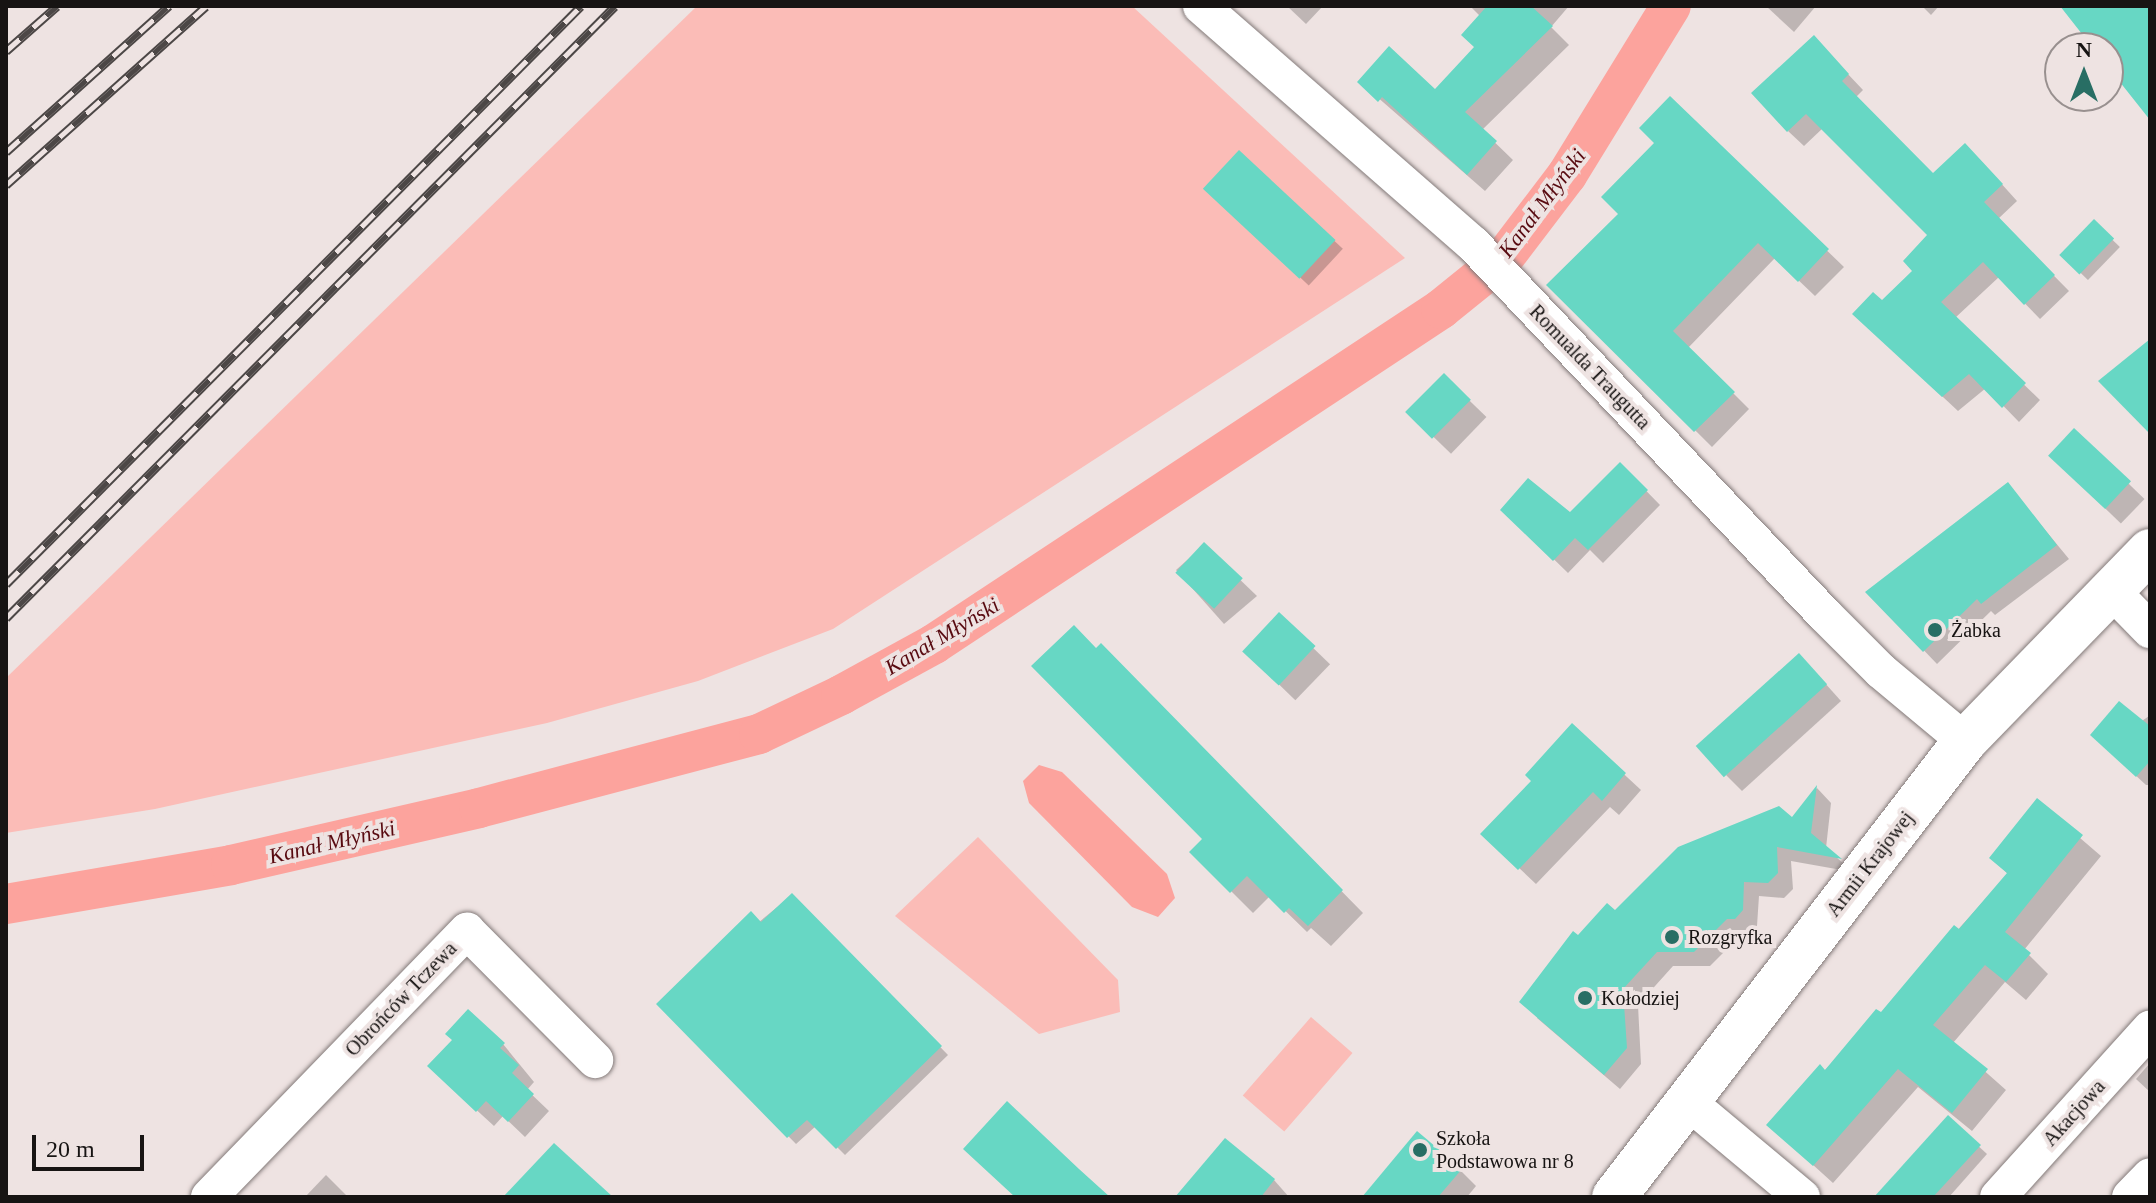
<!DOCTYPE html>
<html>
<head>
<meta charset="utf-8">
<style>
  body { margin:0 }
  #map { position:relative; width:2156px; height:1203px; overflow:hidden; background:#eee3e2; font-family:Georgia,serif }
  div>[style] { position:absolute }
  .green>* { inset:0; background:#fbbcb7; transform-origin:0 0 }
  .water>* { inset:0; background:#fca39d }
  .shadow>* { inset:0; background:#0003; transform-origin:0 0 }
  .canal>* { height:40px; margin:-20px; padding:0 20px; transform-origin:20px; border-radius:20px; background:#fca39d }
  .building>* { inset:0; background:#67d7c4; transform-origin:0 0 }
  .roads { filter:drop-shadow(0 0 2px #837a79) drop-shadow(0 0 2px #837a79) }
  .street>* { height:36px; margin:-18px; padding:0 18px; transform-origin:18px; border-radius:18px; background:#fff }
  .secondary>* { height:44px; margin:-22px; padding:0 22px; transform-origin:22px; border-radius:22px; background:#fff }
  .rail>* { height:9px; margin-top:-4.5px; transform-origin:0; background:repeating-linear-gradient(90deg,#eee3e2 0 18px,#4c4746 0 36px); box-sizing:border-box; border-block:2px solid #4c4746 }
  .dots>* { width:22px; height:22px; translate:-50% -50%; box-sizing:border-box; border:4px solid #eee3e2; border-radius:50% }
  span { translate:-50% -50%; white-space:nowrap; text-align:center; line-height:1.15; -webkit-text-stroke:8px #eee3e2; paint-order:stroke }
  .street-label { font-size:20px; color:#171413 }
  .poi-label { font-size:20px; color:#171413 }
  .left { translate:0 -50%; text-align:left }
  .water-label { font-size:22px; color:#580a10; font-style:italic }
  .frame { position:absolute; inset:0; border:8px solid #171413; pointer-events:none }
  .north { position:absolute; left:2044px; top:32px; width:80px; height:80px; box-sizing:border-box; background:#eee3e2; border:2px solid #98908f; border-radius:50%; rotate:0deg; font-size:22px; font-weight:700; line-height:32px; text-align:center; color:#171413 }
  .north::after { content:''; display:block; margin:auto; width:28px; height:36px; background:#286e64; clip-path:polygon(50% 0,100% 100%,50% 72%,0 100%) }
  .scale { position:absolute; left:32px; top:1135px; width:112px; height:36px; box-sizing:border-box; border:4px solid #171413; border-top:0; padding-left:10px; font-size:24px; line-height:28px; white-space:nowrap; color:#171413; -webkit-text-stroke:6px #eee3e2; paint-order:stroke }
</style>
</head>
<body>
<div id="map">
  <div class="green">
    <i style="clip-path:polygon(697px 6px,1132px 6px,1405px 258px,833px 629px,698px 681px,547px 723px,155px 809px,6px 833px,6px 678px)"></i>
    <i style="clip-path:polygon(978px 837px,1118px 980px,1120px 1012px,1039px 1034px,895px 916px)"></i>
    <i style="left:1311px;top:1017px;width:55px;height:104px;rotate:41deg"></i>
  </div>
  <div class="water">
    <i style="clip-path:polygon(1039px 765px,1062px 772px,1167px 874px,1175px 898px,1158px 917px,1132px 907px,1029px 803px,1023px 781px)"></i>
  </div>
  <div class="shadow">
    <i style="clip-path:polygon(1287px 6px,1323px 6px,1306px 24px)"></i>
    <i style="clip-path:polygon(1470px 6px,1569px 6px,1551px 27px,1569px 45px,1482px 130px,1513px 160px,1485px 191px,1360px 82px,1435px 92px,1477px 47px,1480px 16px)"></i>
    <i style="clip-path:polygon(1766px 6px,1816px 6px,1794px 32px)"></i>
    <i style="clip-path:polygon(1922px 6px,1939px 6px,1931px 15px)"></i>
    <i style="clip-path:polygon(1829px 54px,1863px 90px,1856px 97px,1933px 176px,1981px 161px,2017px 201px,1998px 219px,2069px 291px,2040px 319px,1999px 277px,1955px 318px,2040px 400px,2019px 422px,1986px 388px,1958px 411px,1870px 329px,1882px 303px,1915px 271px,1930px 235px,1823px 128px,1804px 146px,1788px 131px)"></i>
    <i style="clip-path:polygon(1670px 99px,1844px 267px,1815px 296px,1775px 258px,1688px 348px,1749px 409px,1712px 447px,1549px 285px,1621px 215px,1656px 143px)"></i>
    <i style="left:1239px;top:152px;width:142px;height:50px;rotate:43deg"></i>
    <i style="left:2094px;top:222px;width:36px;height:46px;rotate:44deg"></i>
    <i style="left:1444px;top:376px;width:59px;height:51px;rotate:44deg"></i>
    <i style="left:2074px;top:431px;width:98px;height:34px;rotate:44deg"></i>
    <i style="clip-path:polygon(1620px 464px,1660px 505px,1603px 563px,1590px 550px,1568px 573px,1503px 510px,1570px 515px)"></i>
    <i style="clip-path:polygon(2008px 485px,2069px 559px,1995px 615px,1991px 611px,1937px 664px,1868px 592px)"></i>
    <i style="clip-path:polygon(1204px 545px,1257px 596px,1224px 624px,1176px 570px)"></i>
    <i style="left:1279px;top:615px;width:71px;height:50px;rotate:44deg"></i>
    <i style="clip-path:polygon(1101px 646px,1363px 913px,1331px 946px,1311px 928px,1307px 932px,1270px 896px,1253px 913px,1192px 852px,1204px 839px)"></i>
    <i style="clip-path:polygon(1815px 672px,1841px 701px,1742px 791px,1726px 775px)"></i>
    <i style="clip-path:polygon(2149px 716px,2150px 785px,2146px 785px,2105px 747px)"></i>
    <i style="clip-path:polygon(1572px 726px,1641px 790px,1619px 815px,1610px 807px,1536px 884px,1483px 834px,1534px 781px)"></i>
    <i style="clip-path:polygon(1817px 788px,1831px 803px,1826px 848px,1853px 872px,1791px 861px,1793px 889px,1784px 898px,1759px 896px,1757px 926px,1750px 933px,1743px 933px,1710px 966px,1673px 966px,1638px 1005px,1641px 1064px,1620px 1089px,1537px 1018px,1578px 938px,1616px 913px,1792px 820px)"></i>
    <i style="clip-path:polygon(2037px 801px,2101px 856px,2024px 950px,2048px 974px,2026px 1000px,2005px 982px,1953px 1043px,2006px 1090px,1972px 1131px,1918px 1087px,1833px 1183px,1769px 1125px,1881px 1015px,2008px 874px,1991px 858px)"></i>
    <i style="clip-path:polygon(792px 895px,948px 1055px,845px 1155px,816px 1126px,796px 1144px,659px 1004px)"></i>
    <i style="clip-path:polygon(503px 1044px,534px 1082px,527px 1090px,549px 1111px,525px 1137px,503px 1116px,494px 1126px,446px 1082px)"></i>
    <i style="clip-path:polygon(2150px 1063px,2150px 1092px,2136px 1079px)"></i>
    <i style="clip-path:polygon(1948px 1118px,1987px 1154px,1949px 1197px,1876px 1197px)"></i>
    <i style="clip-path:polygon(1460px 1170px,1476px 1186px,1467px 1197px,1365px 1197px)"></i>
    <i style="clip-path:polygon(326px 1175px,348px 1197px,305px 1197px)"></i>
    <i style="clip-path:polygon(1274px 1180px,1289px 1197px,1223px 1197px)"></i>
  </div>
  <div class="canal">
    <i style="left:6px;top:904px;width:228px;rotate:-9.8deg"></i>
    <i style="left:231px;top:865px;width:254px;rotate:-12.9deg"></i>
    <i style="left:479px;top:808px;width:290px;rotate:-14.8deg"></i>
    <i style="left:759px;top:734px;width:91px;rotate:-25.4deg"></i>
    <i style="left:841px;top:695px;width:106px;rotate:-28.7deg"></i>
    <i style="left:934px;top:644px;width:608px;rotate:-33.45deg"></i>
    <i style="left:1441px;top:309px;width:80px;rotate:-38.9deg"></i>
    <i style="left:1503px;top:259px;width:106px;rotate:-52.7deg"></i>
    <i style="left:1567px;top:175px;width:198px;rotate:-58.4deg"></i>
  </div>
  <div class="building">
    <i style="clip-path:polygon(1487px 6px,1531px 6px,1553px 26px,1465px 112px,1497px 141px,1467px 175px,1382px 97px,1378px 102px,1357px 82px,1389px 46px,1435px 89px,1474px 47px,1461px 35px)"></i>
    <i style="clip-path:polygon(2060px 6px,2150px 6px,2150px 120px,2108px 67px,2108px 48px,2093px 48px)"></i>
    <i style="clip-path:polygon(1814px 35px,1849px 74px,1842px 81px,1933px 173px,1965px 143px,2003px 184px,1984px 202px,2055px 275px,2024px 305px,1983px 262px,1941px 302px,2026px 383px,2002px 408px,1969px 374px,1942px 397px,1852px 314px,1873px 292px,1882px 300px,1912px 271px,1903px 261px,1927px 235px,1806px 114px,1787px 132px,1751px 93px)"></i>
    <i style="clip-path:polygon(1670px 96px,1829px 249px,1798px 282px,1758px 243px,1673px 331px,1735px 392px,1694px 432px,1546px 285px,1618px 214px,1601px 197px,1654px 143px,1639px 128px)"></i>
    <i style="left:1239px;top:150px;width:132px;height:53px;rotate:43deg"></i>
    <i style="left:2094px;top:219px;width:28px;height:50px;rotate:44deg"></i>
    <i style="clip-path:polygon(2150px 339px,2150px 434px,2098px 381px)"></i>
    <i style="left:1444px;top:373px;width:38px;height:55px;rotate:45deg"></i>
    <i style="left:2074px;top:428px;width:78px;height:38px;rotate:43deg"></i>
    <i style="clip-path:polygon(1620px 462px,1648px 490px,1588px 550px,1575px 538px,1553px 561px,1500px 510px,1528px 478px,1570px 512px)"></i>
    <i style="clip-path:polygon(2008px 482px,2057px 545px,1981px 604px,1977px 599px,1923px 652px,1865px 592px)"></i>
    <i style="left:1204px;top:542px;width:53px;height:42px;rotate:43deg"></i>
    <i style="left:1279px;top:612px;width:50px;height:54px;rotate:43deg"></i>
    <i style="clip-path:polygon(1074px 625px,1096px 648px,1101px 643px,1343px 890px,1308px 926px,1289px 908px,1284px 913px,1247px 876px,1230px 893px,1189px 852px,1202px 839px,1031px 666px)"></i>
    <i style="left:1799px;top:653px;width:42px;height:139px;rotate:48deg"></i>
    <i style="clip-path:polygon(2119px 701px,2150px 726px,2150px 761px,2136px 777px,2090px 735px)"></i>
    <i style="clip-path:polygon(1572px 723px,1626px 773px,1602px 801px,1593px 792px,1518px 870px,1480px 834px,1531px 781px,1525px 775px)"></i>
    <i style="clip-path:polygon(1817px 785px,1811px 833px,1842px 859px,1777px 847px,1778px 873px,1768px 883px,1744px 882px,1743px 910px,1735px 919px,1727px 919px,1694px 952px,1657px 952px,1623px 989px,1627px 1048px,1604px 1075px,1519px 1002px,1573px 931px,1578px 935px,1607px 903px,1615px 910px,1678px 847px,1779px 806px,1792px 817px)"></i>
    <i style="clip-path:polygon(2037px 798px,2083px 835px,2005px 932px,2031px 953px,2006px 982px,1985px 965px,1933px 1025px,1988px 1069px,1952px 1113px,1898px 1069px,1813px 1166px,1766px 1125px,1820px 1064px,1825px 1070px,1876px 1009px,1881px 1012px,1954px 925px,1959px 929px,2007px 873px,1989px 858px)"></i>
    <i style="clip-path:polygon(792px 893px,942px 1046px,836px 1149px,807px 1120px,787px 1138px,656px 1004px,751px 911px,761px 922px)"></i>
    <i style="clip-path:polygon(468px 1009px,505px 1043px,500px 1048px,519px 1065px,512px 1073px,534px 1094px,508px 1122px,486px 1101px,476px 1112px,427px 1066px,452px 1040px,445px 1034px)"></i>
    <i style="clip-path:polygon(1007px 1101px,1079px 1169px,1110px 1197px,1015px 1197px,963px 1149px)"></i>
    <i style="clip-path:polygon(1948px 1115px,1981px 1145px,1933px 1197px,1874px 1197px)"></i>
    <i style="clip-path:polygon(1417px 1131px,1462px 1169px,1438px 1197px,1362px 1197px)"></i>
    <i style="clip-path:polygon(1225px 1138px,1275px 1179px,1261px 1197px,1175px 1197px)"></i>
    <i style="clip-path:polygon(554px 1143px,613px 1197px,503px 1197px)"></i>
  </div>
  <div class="roads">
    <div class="street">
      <i style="left:1201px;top:6px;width:361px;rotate:41.2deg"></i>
      <i style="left:1473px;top:244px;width:511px;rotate:46.51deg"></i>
      <i style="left:1825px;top:615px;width:79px;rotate:45deg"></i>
      <i style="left:1881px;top:671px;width:109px;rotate:39.8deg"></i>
      <i style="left:2109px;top:588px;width:59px;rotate:45.7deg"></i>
      <i style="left:1687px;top:1101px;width:150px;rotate:39.9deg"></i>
      <i style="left:209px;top:1197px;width:371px;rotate:-45.9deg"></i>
      <i style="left:467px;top:931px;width:182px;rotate:45.2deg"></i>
      <i style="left:1998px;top:1197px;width:227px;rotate:-47.9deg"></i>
      <i style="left:2130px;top:1197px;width:29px;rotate:-46deg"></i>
    </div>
    <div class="secondary">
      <i style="left:1614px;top:1197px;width:575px;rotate:-52.41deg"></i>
      <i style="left:1965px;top:741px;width:265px;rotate:-45.8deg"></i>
    </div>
  </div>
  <div class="rail">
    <i style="left:6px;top:51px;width:68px;rotate:-41.4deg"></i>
    <i style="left:6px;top:152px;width:219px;rotate:-41.9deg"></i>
    <i style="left:6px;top:185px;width:268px;rotate:-41.8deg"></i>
    <i style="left:6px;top:584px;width:815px;rotate:-45.15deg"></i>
    <i style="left:6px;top:618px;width:863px;rotate:-45.14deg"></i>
  </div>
  <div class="dots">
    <i style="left:1935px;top:630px;background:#286e64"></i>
    <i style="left:1672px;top:937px;background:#286e64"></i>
    <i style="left:1585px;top:998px;background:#286e64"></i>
    <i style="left:1420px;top:1150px;background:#286e64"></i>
  </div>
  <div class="street-label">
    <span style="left:1590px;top:367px;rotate:46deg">Romualda Traugutta</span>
    <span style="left:1870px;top:864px;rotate:-52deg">Armii Krajowej</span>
    <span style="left:401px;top:999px;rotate:-46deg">Obrońców Tczewa</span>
    <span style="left:2074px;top:1113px;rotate:-48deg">Akacjowa</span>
  </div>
  <div class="poi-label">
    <span class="left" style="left:1951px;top:630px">Żabka</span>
    <span class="left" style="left:1688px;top:937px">Rozgryfka</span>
    <span class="left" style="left:1601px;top:998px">Kołodziej</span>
    <span class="left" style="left:1436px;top:1150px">Szkoła<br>Podstawowa nr 8</span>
  </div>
  <div class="water-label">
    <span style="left:1542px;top:203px;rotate:-53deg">Kanał Młyński</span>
    <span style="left:942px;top:636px;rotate:-31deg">Kanał Młyński</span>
    <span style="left:332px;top:842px;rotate:-13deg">Kanał Młyński</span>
  </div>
  <div class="frame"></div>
  <div class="north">N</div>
  <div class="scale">20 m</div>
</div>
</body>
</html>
